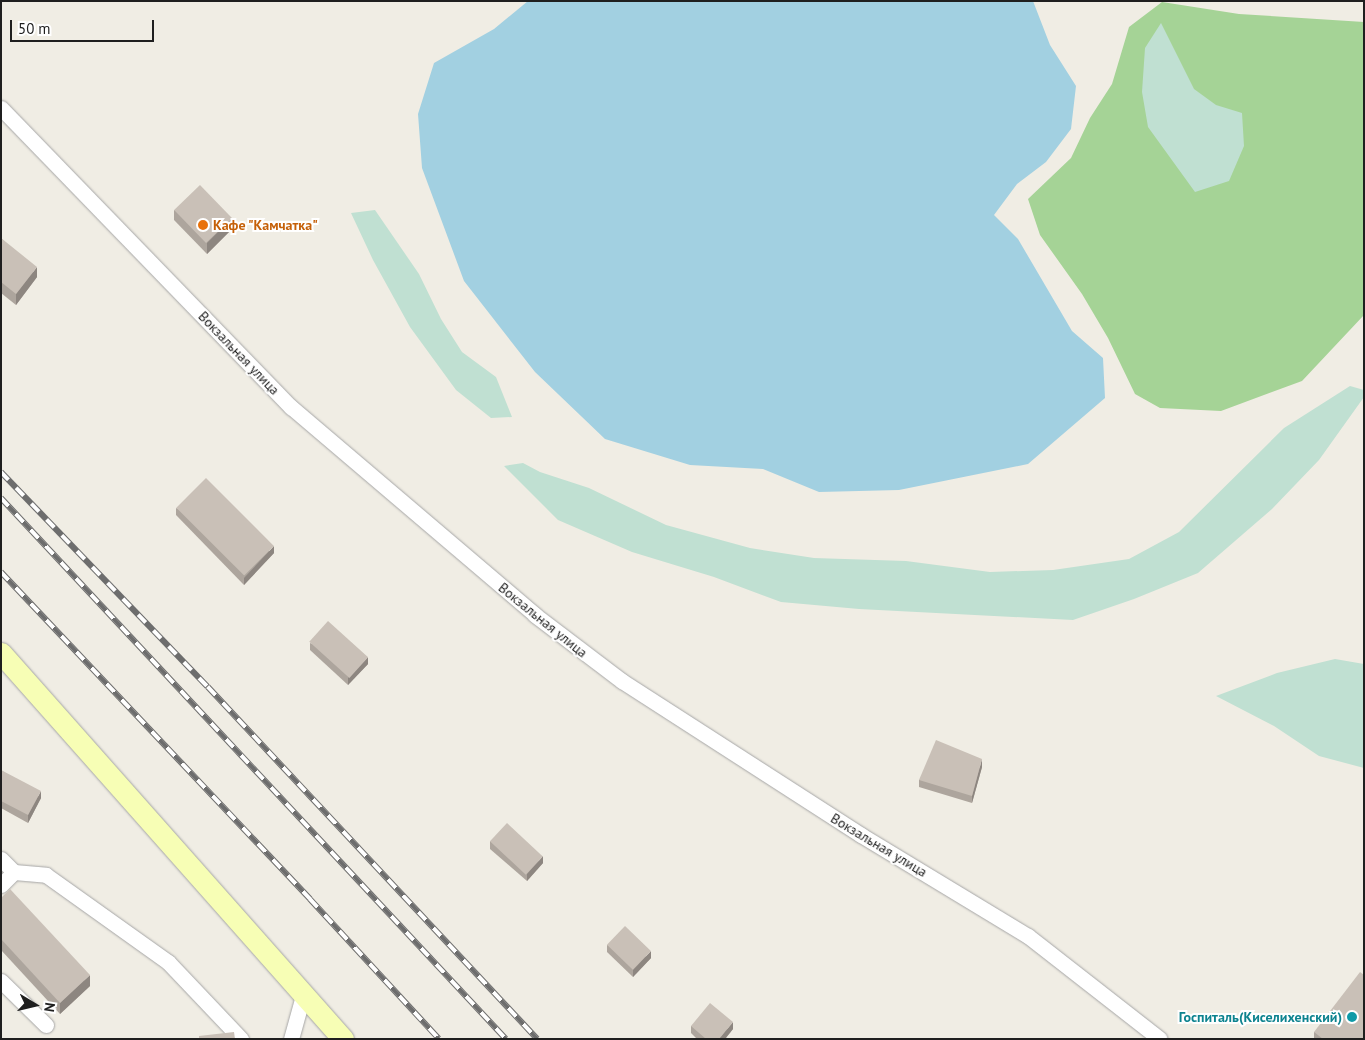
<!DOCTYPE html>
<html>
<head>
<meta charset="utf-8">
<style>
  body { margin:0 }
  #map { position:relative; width:1365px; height:1040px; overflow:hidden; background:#f0ede4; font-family:"PT Sans",sans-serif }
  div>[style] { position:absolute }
  .forest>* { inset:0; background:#a5d396 }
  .wetland>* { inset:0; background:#c0e0d2 }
  .water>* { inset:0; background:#a2d0e1 }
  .roads { filter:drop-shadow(0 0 1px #a6a6a6) drop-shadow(0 0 1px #a6a6a6) }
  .street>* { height:15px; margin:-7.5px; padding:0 7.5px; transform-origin:7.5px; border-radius:7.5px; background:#fff }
  .secondary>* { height:21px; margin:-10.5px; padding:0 10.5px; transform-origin:10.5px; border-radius:10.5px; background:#f7feb5 }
  .rail>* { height:5.5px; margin-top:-2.75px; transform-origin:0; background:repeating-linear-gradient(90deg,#fff 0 11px,#6d6d6d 0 22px); box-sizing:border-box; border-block:1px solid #6d6d6d }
  .wall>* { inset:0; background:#ada59d }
  .shaded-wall>* { inset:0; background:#8d8680 }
  .building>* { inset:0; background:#c9c0b7; transform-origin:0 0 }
  .dots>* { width:14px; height:14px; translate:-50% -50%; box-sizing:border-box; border:2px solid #fff; border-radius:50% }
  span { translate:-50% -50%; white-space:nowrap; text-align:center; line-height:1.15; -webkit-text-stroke:4px #fff; paint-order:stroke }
  .food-label { font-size:14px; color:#c56008; font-weight:700 }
  .left { translate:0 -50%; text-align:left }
  .street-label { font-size:14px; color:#1f1f1f }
  .culture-label { font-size:14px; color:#0d838f; font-weight:700 }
  .right { translate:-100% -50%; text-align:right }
  .frame { position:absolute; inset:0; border:2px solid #1f1f1f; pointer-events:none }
  .north { position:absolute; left:10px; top:980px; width:50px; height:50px; -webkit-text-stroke:4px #fff; paint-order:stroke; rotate:99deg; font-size:14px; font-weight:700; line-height:20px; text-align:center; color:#1f1f1f }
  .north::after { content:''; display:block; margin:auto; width:18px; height:22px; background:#1f1f1f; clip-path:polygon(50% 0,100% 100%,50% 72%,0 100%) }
  .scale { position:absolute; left:10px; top:20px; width:144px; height:22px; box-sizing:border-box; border:2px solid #1f1f1f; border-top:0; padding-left:6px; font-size:15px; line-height:18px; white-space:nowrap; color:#1f1f1f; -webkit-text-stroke:4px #fff; paint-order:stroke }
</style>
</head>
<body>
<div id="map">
  <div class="forest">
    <i style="clip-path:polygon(1162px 2px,1239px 14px,1364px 22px,1364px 315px,1302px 381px,1221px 411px,1160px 408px,1135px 394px,1108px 338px,1082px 294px,1040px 235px,1028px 199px,1071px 158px,1090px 118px,1112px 84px,1129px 27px)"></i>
  </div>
  <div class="wetland">
    <i style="clip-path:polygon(1161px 23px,1194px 89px,1216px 105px,1242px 113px,1244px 146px,1229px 181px,1195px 192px,1148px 127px,1142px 92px,1145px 48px)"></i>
    <i style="clip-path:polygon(375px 210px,419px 274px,441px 319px,462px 352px,496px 377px,512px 417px,491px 418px,456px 390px,410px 327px,373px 260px,351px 213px)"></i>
    <i style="clip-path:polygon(1350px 386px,1364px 390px,1364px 397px,1319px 460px,1272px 509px,1198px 573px,1134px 599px,1073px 620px,859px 609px,781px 602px,714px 577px,632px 552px,558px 520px,504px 466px,523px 463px,540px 472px,589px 488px,666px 525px,750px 548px,814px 558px,906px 561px,990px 572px,1053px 570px,1129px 559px,1179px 532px,1284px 428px)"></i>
    <i style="clip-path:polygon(1335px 659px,1364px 664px,1364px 768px,1319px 756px,1274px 726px,1216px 696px,1277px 673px)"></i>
  </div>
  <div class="water">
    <i style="clip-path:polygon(528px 1px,1033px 1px,1050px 45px,1076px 86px,1071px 129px,1046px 162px,1017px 184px,994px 215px,1018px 239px,1072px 331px,1103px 358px,1105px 398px,1028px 464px,899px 490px,819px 492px,763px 469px,690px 465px,605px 439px,535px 372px,464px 281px,422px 168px,418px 114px,434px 63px,494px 29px)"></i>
  </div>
  <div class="roads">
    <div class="street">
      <i style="left:1px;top:108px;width:417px;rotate:45.9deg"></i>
      <i style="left:291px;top:407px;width:321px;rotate:40.4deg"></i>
      <i style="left:535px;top:615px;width:109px;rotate:37.2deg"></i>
      <i style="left:622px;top:681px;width:284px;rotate:32.8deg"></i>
      <i style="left:861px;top:835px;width:195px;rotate:31.2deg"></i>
      <i style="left:1028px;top:936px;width:167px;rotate:38deg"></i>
      <i style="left:1px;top:859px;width:18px;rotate:45deg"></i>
      <i style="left:1px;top:885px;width:18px;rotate:-45deg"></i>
      <i style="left:14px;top:872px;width:32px;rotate:5deg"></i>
      <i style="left:46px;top:875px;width:150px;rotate:35.5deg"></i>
      <i style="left:168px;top:962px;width:106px;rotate:46.5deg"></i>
      <i style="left:1px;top:981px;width:63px;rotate:44.4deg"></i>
      <i style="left:291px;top:1039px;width:49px;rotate:-74.5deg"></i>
    </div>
    <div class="secondary">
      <i style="left:1px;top:653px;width:516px;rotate:48.46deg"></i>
    </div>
  </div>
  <div class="rail">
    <i style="left:1px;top:472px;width:298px;rotate:46.1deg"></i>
    <i style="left:208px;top:687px;width:482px;rotate:46.9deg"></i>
    <i style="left:1px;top:498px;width:740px;rotate:46.97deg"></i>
    <i style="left:1px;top:572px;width:450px;rotate:46.6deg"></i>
    <i style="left:310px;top:899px;width:190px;rotate:47.3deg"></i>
  </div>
  <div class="wall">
    <i style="clip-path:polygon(174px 210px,232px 229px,207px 254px,174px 220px)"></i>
    <i style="clip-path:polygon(1px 238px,37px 277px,16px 305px,1px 293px)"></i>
    <i style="clip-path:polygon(176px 508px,274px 553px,244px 585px,176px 515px)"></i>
    <i style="clip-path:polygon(310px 643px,368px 664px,348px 685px,310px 650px)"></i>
    <i style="clip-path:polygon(982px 767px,972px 803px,919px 787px,919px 780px)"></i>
    <i style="clip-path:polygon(1px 770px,41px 798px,28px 823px,1px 808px)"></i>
    <i style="clip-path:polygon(490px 841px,543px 863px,527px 881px,490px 849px)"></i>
    <i style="clip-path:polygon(1px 898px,90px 986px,60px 1014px,1px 950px)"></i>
    <i style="clip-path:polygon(607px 945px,651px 958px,633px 977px,607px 952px)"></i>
    <i style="clip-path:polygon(691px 1026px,733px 1029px,725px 1039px,697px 1039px,691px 1033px)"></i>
    <i style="clip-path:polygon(1314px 1032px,1364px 1039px,1314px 1039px)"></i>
  </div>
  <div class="shaded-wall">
    <i style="clip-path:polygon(232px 218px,232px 229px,207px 254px,207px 243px)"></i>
    <i style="clip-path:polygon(37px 267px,37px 277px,16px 305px,16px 294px)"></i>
    <i style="clip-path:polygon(274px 546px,274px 553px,244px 585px,244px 578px)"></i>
    <i style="clip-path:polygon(368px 657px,368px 664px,348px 685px,348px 678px)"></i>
    <i style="clip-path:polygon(982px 759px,982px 767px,972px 803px,972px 796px)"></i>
    <i style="clip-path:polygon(41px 791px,41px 798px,28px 823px,28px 815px)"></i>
    <i style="clip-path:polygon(543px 856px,543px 863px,527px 881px,527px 874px)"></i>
    <i style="clip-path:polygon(651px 951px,651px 958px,633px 977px,633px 970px)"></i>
    <i style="clip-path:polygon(90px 975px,90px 986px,60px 1014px,60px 1003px)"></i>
    <i style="clip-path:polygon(733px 1022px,733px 1029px,725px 1039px,719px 1039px)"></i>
  </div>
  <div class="building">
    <i style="left:200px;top:185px;width:46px;height:36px;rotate:46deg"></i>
    <i style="clip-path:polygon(1px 238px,37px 267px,16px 294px,1px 282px)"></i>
    <i style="left:206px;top:478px;width:96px;height:42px;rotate:45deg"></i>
    <i style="left:328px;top:621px;width:54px;height:28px;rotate:42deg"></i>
    <i style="clip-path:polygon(936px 740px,982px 759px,972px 796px,919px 780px)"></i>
    <i style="clip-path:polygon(1px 770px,41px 791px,28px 815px,1px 801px)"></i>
    <i style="left:507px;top:823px;width:49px;height:25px;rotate:43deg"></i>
    <i style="clip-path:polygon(10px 889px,90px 975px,60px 1003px,1px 939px,1px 898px)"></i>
    <i style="left:625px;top:926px;width:36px;height:26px;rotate:44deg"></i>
    <i style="clip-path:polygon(1360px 972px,1364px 975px,1364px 1039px,1323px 1039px,1314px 1032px)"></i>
    <i style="clip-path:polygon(710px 1003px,733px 1022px,719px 1039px,706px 1039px,691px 1026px)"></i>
    <i style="clip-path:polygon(234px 1032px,235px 1039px,199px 1039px,199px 1036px)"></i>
  </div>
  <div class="dots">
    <i style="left:203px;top:225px;background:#e8710a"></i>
    <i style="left:1352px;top:1017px;background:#0f9aa8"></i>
  </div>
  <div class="food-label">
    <span class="left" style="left:213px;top:225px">Кафе "Камчатка"</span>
  </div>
  <div class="street-label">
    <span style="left:239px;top:353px;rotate:46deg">Вокзальная улица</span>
    <span style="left:543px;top:620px;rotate:39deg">Вокзальная улица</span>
    <span style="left:879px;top:845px;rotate:31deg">Вокзальная улица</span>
  </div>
  <div class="culture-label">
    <span class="right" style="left:1342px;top:1017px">Госпиталь(Киселихенский)</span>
  </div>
  <div class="frame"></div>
  <div class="north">N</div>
  <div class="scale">50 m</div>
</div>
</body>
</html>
